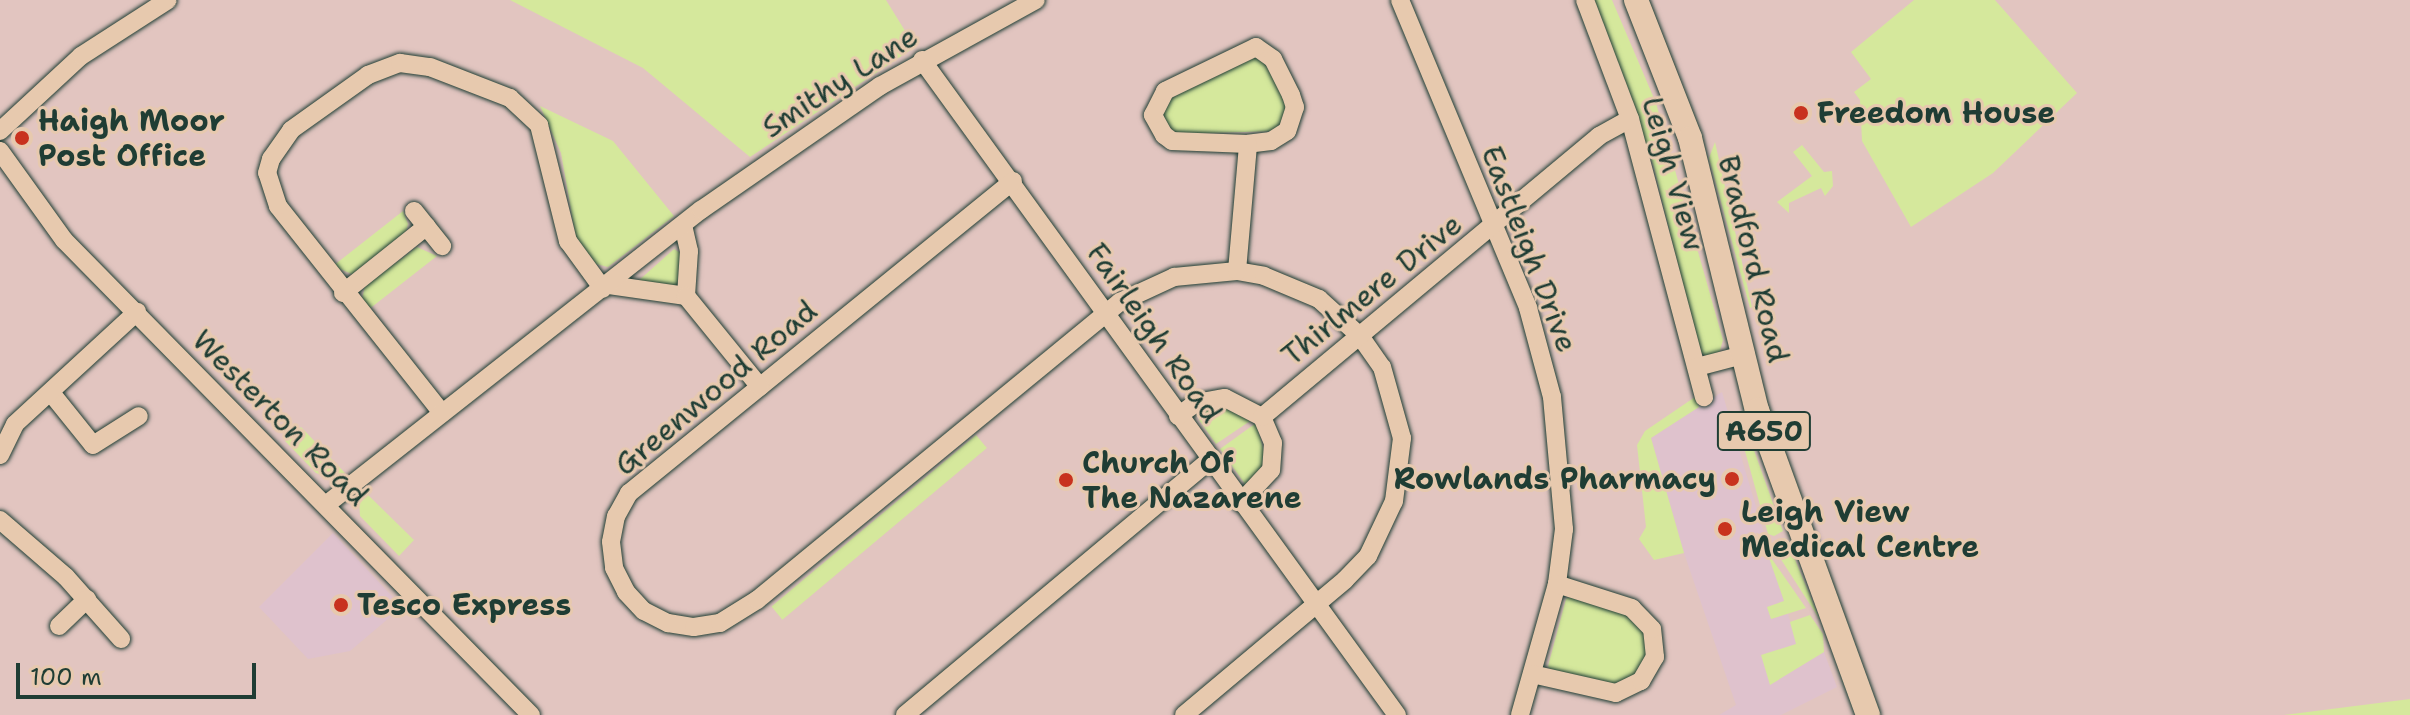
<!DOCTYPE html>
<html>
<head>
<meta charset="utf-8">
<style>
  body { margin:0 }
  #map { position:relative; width:2410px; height:715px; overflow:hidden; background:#e2c5c0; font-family:"Shantell Sans",sans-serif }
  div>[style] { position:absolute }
  .built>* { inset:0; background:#dfc2cd }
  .green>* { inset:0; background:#d5e89c; transform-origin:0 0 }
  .roads { filter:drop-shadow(0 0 2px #1f3d34) drop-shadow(0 0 2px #1f3d34) }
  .minor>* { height:18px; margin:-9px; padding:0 9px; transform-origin:9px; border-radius:9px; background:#e7c9ae }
  .major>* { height:24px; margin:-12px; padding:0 12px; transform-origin:12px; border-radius:12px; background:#e7c9ae }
  .dots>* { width:22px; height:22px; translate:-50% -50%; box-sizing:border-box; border:4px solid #e7c9ae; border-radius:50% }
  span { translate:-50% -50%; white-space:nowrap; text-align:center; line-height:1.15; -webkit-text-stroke:6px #e7c9ae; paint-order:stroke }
  .shield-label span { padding:2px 6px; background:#e7c9ae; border:2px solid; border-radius:6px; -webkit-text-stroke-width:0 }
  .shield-label { font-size:28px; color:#1f3d34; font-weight:700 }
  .street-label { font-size:30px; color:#1f3d34 }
  .poi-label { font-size:30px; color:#1f3d34; font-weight:700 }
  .left { translate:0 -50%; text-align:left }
  .right { translate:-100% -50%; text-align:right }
  .scale { position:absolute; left:16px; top:663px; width:240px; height:36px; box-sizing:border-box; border:4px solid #1f3d34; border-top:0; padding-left:10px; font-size:24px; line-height:28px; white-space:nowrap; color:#1f3d34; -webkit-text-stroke:6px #e7c9ae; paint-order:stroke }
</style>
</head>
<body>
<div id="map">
  <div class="built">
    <i style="clip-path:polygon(1722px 392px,1784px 601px,1767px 607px,1771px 619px,1788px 614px,1797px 644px,1769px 685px,1824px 652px,1837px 687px,1781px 715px,1719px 715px,1736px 705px,1684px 553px,1651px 438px)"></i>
    <i style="clip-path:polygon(333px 533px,402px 607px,350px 651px,308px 659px,259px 607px)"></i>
  </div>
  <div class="green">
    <i style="clip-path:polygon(510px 0,886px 0,915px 47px,750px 157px,643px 68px)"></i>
    <i style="clip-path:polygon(1593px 0,1612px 0,1656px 103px,1723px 340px,1719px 354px,1705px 356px,1699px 350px,1654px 167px)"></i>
    <i style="clip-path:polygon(1914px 0,1995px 0,2077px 93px,1993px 173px,1911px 227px,1862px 141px,1860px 100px,1854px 92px,1871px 79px,1851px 52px)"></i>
    <i style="clip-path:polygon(1251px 54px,1265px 61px,1288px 105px,1289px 115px,1277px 131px,1171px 134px,1159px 108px,1163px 100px)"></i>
    <i style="clip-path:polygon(540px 106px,613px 141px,674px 216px,608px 267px,596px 264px,576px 238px,561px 153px)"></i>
    <i style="clip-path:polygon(1715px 142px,1752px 307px,1750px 308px,1709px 158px)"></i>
    <i style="clip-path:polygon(1802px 145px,1824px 172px,1832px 171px,1833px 186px,1825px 196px,1821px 188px,1789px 203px,1789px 213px,1777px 202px,1812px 176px,1793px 152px)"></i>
    <i style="clip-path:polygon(403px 211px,408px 224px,405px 236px,354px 275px,333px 266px)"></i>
    <i style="clip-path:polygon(417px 247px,437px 256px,368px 310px,362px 299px,365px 286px)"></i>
    <i style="clip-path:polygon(674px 249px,682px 254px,677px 287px,637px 282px)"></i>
    <i style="clip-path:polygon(1695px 397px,1699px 407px,1651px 438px,1684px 553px,1654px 560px,1639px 539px,1646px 527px,1637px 445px,1645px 431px)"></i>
    <i style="clip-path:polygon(1213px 408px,1227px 408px,1253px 419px,1216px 444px,1199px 420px,1200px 414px)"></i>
    <i style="clip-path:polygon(1256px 423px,1266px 459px,1252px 484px,1245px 484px,1220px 449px)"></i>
    <i style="clip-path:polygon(301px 427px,345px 473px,330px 478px,316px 473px,285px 441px)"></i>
    <i style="clip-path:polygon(1747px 431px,1783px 531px,1774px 536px,1768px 534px,1740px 433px)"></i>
    <i style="left:976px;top:435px;width:17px;height:267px;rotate:50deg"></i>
    <i style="clip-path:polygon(365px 492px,414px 540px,399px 556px,360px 516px,359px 500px)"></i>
    <i style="clip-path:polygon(1784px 538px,1787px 540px,1820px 620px,1773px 547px)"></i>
    <i style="clip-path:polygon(1767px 552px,1806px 608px,1771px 619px,1767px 607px,1784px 601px)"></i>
    <i style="clip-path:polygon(1571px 596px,1633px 617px,1647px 638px,1648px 651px,1638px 674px,1616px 685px,1553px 674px,1548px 666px,1566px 599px)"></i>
    <i style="clip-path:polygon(1810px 615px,1823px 634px,1824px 652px,1770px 685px,1761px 655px,1796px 644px,1790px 622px)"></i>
    <i style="clip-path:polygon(2410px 699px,2410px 715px,2284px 715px)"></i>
  </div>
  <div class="roads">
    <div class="minor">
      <i style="left:1400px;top:0;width:334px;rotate:67.4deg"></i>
      <i style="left:1528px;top:308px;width:92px;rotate:74.9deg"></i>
      <i style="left:1552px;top:397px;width:133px;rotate:84.8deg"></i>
      <i style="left:1564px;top:529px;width:55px;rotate:97.3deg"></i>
      <i style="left:1557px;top:584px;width:136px;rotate:105.8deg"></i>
      <i style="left:1585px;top:0;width:127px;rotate:69.3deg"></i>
      <i style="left:1630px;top:119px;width:288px;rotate:75.1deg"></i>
      <i style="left:1256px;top:47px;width:21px;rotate:35deg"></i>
      <i style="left:1273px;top:59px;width:40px;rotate:63.4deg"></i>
      <i style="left:1291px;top:95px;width:13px;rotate:72deg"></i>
      <i style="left:1295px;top:107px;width:25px;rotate:108deg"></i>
      <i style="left:1287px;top:131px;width:19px;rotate:148deg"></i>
      <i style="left:1271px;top:141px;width:23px;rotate:173deg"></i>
      <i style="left:1248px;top:144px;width:76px;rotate:-177.7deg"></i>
      <i style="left:1172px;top:141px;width:10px;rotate:-143deg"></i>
      <i style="left:1164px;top:135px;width:23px;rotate:-119deg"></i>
      <i style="left:1153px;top:115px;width:27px;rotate:-63deg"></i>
      <i style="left:1165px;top:91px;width:101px;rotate:-25.8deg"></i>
      <i style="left:922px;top:60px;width:809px;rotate:54.05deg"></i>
      <i style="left:0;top:131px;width:110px;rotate:-42.8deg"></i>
      <i style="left:81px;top:56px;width:103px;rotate:-32.8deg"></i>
      <i style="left:0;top:151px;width:110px;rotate:54.3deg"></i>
      <i style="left:64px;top:240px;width:666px;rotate:45.49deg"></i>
      <i style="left:1013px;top:181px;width:495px;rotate:140.9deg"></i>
      <i style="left:629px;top:493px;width:26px;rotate:119deg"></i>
      <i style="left:616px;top:516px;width:26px;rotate:101deg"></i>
      <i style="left:611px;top:542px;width:26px;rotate:83deg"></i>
      <i style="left:614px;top:568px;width:27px;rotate:63deg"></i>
      <i style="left:626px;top:592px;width:26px;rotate:47deg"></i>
      <i style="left:644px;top:611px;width:27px;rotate:27deg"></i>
      <i style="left:668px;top:623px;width:26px;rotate:9deg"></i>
      <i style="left:694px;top:627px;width:26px;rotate:-9deg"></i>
      <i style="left:720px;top:623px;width:44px;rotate:-31.9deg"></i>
      <i style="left:757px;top:600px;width:470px;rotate:-39.4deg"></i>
      <i style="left:1120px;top:302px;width:60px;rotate:-24.8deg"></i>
      <i style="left:1174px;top:277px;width:63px;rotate:-5.4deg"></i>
      <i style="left:1237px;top:271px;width:27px;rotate:10deg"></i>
      <i style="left:1264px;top:276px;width:60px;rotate:22.7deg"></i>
      <i style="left:1319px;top:299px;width:55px;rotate:42.1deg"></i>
      <i style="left:1360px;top:336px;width:38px;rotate:55deg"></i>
      <i style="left:1382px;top:367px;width:74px;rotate:74.3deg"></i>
      <i style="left:1402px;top:438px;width:64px;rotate:97.2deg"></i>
      <i style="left:1394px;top:501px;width:61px;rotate:115.3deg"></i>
      <i style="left:1368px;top:556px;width:33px;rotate:134deg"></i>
      <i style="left:1345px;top:580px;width:210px;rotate:140deg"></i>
      <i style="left:414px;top:211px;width:45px;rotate:51.3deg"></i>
      <i style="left:1237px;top:271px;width:127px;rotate:-85deg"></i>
      <i style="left:609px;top:285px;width:78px;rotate:8.1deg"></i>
      <i style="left:686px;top:296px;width:45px;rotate:-86.2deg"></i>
      <i style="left:689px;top:251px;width:27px;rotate:-103deg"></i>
      <i style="left:343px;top:293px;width:107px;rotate:-38.6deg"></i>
      <i style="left:686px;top:296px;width:117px;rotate:50.9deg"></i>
      <i style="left:1697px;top:367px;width:48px;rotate:-14.6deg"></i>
      <i style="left:52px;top:394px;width:65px;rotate:51.2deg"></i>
      <i style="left:93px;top:445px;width:54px;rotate:-32.2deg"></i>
      <i style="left:442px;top:413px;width:264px;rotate:-128.4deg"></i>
      <i style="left:278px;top:206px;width:35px;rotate:-108deg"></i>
      <i style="left:267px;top:173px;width:15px;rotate:-74deg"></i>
      <i style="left:271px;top:159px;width:35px;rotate:-55deg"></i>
      <i style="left:291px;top:130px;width:95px;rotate:-35.5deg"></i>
      <i style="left:368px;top:75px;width:34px;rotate:-21deg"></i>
      <i style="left:400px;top:63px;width:30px;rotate:8deg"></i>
      <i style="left:430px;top:67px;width:86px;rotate:21.2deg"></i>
      <i style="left:510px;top:98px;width:40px;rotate:43deg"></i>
      <i style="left:539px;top:125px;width:120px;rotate:76deg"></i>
      <i style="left:568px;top:241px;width:59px;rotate:53.9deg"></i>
      <i style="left:1178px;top:416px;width:22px;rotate:-36deg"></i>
      <i style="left:1196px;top:403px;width:29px;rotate:-10deg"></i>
      <i style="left:1225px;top:398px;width:42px;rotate:27.2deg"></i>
      <i style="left:1262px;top:417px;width:28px;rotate:67deg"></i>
      <i style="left:1273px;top:443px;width:27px;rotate:94deg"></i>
      <i style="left:1271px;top:470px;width:45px;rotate:133.2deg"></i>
      <i style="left:1262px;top:417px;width:439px;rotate:-39.8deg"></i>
      <i style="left:1599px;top:136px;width:35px;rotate:-29deg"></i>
      <i style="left:0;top:455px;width:34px;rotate:-64deg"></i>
      <i style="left:15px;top:424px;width:166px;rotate:-42.6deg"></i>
      <i style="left:327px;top:504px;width:476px;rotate:-38.2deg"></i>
      <i style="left:701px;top:210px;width:218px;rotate:-34.7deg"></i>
      <i style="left:880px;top:86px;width:178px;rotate:-28.9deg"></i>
      <i style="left:0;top:520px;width:87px;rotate:40.8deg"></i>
      <i style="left:66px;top:577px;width:83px;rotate:48.4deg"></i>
      <i style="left:59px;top:626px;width:39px;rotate:-44deg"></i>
      <i style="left:1532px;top:674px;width:86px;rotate:12.7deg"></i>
      <i style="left:1616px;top:693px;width:28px;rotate:-26deg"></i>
      <i style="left:1641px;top:681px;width:28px;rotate:-60deg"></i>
      <i style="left:1655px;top:657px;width:28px;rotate:-96deg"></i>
      <i style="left:1652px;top:629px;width:29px;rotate:-134deg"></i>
      <i style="left:1632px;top:608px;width:79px;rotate:-162.3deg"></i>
      <i style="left:905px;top:715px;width:396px;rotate:-39.9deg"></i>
    </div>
    <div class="major">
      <i style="left:1636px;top:0;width:148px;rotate:68.6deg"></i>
      <i style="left:1690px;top:138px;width:280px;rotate:76.2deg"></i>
      <i style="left:1757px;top:410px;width:325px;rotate:70deg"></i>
    </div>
  </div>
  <div class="dots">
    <i style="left:1801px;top:113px;background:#c8321e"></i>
    <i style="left:22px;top:138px;background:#c8321e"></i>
    <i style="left:1732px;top:479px;background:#c8321e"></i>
    <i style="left:1066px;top:480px;background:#c8321e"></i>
    <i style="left:1725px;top:529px;background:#c8321e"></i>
    <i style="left:341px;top:605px;background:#c8321e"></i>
  </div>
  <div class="shield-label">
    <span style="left:1764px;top:431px">A650</span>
  </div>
  <div class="street-label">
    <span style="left:840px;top:82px;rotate:-33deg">Smithy Lane</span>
    <span style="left:1673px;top:174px;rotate:74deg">Leigh View</span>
    <span style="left:1529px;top:249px;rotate:69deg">Eastleigh Drive</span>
    <span style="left:1753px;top:259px;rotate:76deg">Bradford Road</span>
    <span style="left:1372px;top:290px;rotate:-39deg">Thirlmere Drive</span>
    <span style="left:1154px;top:333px;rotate:55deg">Fairleigh Road</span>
    <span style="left:716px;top:388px;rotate:-40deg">Greenwood Road</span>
    <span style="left:280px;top:418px;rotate:45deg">Westerton Road</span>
  </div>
  <div class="poi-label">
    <span class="left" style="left:1817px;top:113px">Freedom House</span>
    <span class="left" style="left:38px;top:138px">Haigh Moor<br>Post Office</span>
    <span class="left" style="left:1082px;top:480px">Church Of<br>The Nazarene</span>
    <span class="right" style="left:1716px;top:479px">Rowlands Pharmacy</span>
    <span class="left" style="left:1741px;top:529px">Leigh View<br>Medical Centre</span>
    <span class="left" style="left:357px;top:605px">Tesco Express</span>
  </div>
  <div class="scale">100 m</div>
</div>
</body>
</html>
